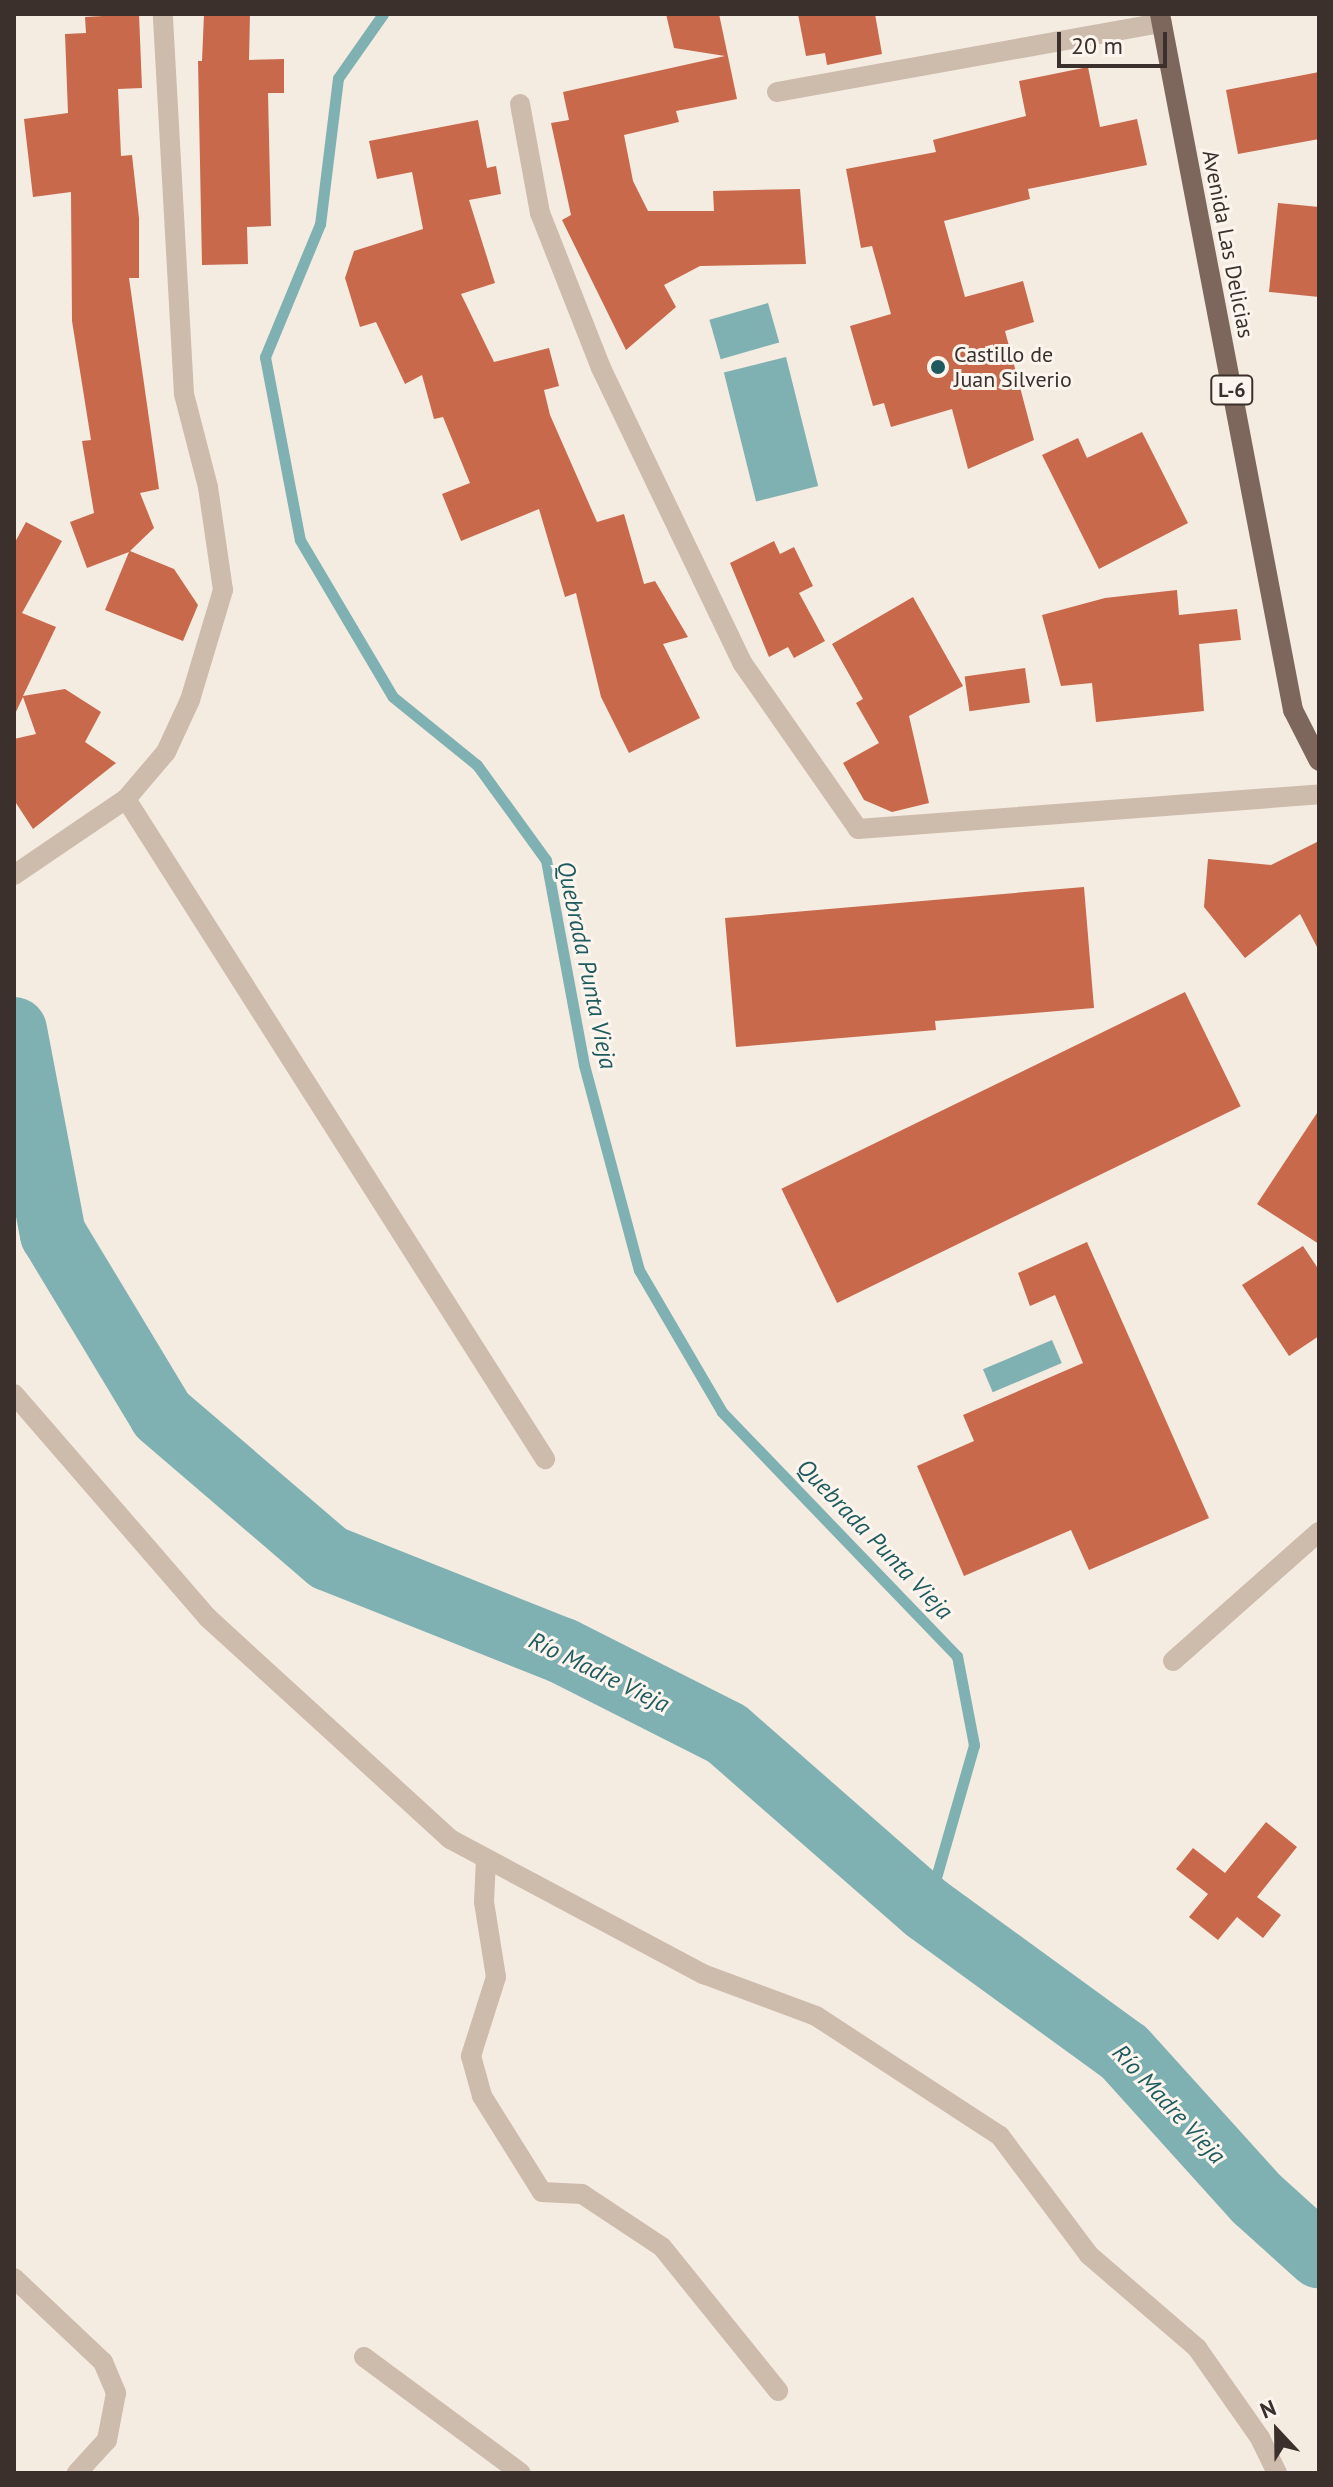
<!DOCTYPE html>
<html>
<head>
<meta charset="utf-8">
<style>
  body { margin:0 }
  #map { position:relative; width:1333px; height:2487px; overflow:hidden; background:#f4ebe1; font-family:"PT Sans",sans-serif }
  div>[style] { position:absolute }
  .water>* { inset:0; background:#7fb0b2; transform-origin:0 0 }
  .stream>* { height:11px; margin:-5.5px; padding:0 5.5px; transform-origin:5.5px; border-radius:5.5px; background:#7fb0b2 }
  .river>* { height:66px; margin:-33px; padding:0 33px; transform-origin:33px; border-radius:33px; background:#7fb0b2 }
  .building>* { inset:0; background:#c8694b; transform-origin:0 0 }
  .minor>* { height:20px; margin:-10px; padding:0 10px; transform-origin:10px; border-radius:10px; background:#cdbbac }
  .primary>* { height:20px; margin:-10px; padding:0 10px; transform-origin:10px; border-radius:10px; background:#7d675c }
  .dots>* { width:22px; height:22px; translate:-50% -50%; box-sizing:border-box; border:4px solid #fbf5ee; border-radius:50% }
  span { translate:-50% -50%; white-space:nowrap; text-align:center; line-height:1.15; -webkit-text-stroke:6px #fbf5ee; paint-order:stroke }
  .shield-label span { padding:2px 6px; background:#fbf5ee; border:2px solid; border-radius:6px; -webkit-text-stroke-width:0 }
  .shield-label { font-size:20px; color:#3b302b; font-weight:700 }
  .street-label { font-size:22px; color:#3b302b }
  .poi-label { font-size:22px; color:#3b302b }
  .left { translate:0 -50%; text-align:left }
  .water-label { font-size:24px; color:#1f5a5e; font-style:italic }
  .frame { position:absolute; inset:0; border:16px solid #3b302b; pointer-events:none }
  .north { position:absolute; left:1237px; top:2391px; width:80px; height:80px; -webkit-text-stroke:6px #fbf5ee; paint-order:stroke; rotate:338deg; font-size:22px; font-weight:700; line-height:32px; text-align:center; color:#3b302b }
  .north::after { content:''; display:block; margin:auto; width:28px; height:36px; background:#3b302b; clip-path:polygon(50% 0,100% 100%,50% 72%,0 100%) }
  .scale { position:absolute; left:1057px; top:32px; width:110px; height:36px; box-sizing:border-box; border:4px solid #3b302b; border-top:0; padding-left:10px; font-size:24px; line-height:28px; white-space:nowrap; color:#3b302b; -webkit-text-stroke:6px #fbf5ee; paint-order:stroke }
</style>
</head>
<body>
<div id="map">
  <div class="water">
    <i style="left:768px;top:303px;width:41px;height:61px;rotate:74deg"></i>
    <i style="left:786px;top:357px;width:133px;height:64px;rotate:76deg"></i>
    <i style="left:1052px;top:1340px;width:25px;height:75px;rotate:67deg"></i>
  </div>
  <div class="stream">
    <i style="left:383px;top:14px;width:78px;rotate:125.1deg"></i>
    <i style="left:338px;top:78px;width:147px;rotate:97deg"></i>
    <i style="left:320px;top:224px;width:144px;rotate:112.5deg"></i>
    <i style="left:265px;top:357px;width:186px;rotate:79.2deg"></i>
    <i style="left:300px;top:540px;width:182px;rotate:59.4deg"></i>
    <i style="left:393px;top:697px;width:108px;rotate:39deg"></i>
    <i style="left:477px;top:765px;width:117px;rotate:54deg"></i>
    <i style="left:546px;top:860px;width:208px;rotate:79.5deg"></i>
    <i style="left:584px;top:1065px;width:212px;rotate:75deg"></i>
    <i style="left:639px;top:1270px;width:164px;rotate:59.7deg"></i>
    <i style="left:722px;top:1412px;width:339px;rotate:46.1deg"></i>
    <i style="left:957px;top:1656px;width:91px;rotate:79.2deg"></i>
    <i style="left:974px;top:1745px;width:171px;rotate:106deg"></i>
  </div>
  <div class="river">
    <i style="left:14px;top:1030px;width:208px;rotate:79.2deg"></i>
    <i style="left:53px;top:1234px;width:211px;rotate:58.9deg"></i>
    <i style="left:162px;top:1415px;width:220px;rotate:40.6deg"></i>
    <i style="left:329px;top:1558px;width:252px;rotate:21.7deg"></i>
    <i style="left:563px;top:1651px;width:184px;rotate:26.8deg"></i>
    <i style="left:727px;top:1734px;width:266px;rotate:41.2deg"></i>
    <i style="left:927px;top:1909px;width:243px;rotate:36deg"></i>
    <i style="left:1124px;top:2052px;width:198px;rotate:47.9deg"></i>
    <i style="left:1257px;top:2199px;width:84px;rotate:42.1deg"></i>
  </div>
  <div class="building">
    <i style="clip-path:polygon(139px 14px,142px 88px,118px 89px,121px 156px,132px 155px,139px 218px,139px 278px,129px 278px,159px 489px,140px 493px,154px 528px,130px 551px,174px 569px,198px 605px,183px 641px,105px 610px,129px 552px,87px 568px,70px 522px,94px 513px,82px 441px,91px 440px,72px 321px,71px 192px,33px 197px,24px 119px,68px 113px,65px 34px,86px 33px,85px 17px)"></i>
    <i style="clip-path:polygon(204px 14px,250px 14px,249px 60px,284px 59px,284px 93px,268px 93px,271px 226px,247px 227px,248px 264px,202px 265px,198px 61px,202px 61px)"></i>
    <i style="clip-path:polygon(666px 14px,719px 14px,737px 99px,676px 111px,679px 122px,624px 135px,633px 181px,648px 211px,714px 211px,713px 191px,800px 189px,806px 264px,700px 266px,664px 285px,676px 307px,626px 350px,562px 220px,571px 215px,551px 123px,569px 120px,563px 92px,725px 56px,674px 48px)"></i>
    <i style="clip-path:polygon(798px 14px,875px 14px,882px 54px,827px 65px,825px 53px,806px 56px)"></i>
    <i style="clip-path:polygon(1088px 67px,1100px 127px,1137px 119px,1147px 165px,1028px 189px,1030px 199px,944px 221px,965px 297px,1023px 281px,1034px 322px,1005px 331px,1034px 440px,968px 469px,952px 409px,891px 427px,884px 403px,873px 406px,850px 326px,891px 314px,872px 246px,861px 248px,846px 169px,936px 152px,933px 140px,1026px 116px,1019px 81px)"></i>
    <i style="clip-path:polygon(1319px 72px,1319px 139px,1238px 154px,1226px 90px)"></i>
    <i style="clip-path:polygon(478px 120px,487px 168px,496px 166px,501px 194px,469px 200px,495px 283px,461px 294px,494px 362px,549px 348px,559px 386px,544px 390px,550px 415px,597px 522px,624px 514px,644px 584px,655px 581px,688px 637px,663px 644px,700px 718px,629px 753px,601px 697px,576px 593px,565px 597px,539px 509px,461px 541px,442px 494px,470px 483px,443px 417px,434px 419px,422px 375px,405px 384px,376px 322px,360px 327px,345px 278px,354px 251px,423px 229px,412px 172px,377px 179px,369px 141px)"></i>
    <i style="clip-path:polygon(1278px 203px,1319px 207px,1319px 297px,1269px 292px)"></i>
    <i style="clip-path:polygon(1142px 432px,1188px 523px,1099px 569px,1042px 455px,1078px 438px,1087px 458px)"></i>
    <i style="clip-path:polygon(26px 522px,62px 541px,22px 613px,56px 627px,23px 696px,65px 689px,101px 712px,85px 742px,116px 763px,33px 829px,14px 800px,14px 739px,36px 734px,23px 697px,14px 716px,14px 544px)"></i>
    <i style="clip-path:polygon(774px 541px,780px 554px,794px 547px,813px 586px,799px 593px,825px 641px,794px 658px,788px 647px,769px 657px,730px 563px)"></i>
    <i style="clip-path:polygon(1177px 590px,1179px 615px,1237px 609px,1241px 640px,1199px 644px,1204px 711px,1096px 722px,1092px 683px,1061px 686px,1042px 615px,1105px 598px)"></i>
    <i style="clip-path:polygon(913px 597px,963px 686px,909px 716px,929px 803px,892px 812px,864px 800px,843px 763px,879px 743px,856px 703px,863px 699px,832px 644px)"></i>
    <i style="left:1025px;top:668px;width:35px;height:61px;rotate:82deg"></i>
    <i style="clip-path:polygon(1319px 841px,1319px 951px,1300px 914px,1245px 958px,1204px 907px,1208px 859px,1271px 865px)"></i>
    <i style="clip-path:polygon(1084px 887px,1094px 1008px,935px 1021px,936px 1030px,736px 1047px,725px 918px)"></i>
    <i style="left:1185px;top:992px;width:127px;height:449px;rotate:64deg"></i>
    <i style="clip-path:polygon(1319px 1110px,1319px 1244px,1257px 1204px)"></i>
    <i style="clip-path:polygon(1087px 1242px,1209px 1518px,1089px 1570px,1071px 1530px,964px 1576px,917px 1466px,974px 1441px,963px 1415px,1083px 1363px,1055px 1295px,1030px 1306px,1018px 1273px)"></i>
    <i style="clip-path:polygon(1303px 1246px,1319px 1270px,1319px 1336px,1289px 1356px,1242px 1285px)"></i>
    <i style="clip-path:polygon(1266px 1822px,1297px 1847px,1257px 1897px,1281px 1915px,1263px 1938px,1237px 1917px,1218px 1940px,1189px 1917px,1208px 1894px,1176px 1869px,1193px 1848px,1225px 1873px)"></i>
  </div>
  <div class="minor">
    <i style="left:777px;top:92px;width:391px;rotate:-10.2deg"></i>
    <i style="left:520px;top:104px;width:111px;rotate:79.6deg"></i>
    <i style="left:540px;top:213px;width:167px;rotate:68.5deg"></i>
    <i style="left:601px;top:368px;width:328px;rotate:64.4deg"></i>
    <i style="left:743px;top:664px;width:201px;rotate:55.1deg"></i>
    <i style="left:858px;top:829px;width:462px;rotate:-4.3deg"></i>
    <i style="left:126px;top:799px;width:782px;rotate:57.59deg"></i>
    <i style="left:14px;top:875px;width:135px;rotate:-34.2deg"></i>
    <i style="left:126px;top:799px;width:62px;rotate:-49.6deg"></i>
    <i style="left:166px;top:752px;width:57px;rotate:-65.2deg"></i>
    <i style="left:190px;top:700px;width:115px;rotate:-73.3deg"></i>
    <i style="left:223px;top:590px;width:104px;rotate:-98.3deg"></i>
    <i style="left:208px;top:487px;width:96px;rotate:-104.5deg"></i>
    <i style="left:184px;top:394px;width:381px;rotate:-93.2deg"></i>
    <i style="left:14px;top:1394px;width:295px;rotate:49.1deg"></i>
    <i style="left:207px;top:1617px;width:329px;rotate:42.4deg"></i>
    <i style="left:450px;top:1839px;width:287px;rotate:28.1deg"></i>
    <i style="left:703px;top:1974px;width:121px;rotate:20.4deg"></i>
    <i style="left:816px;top:2016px;width:220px;rotate:33.1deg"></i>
    <i style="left:1000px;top:2136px;width:149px;rotate:53.2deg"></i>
    <i style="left:1089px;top:2255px;width:143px;rotate:40.7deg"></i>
    <i style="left:1197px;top:2348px;width:110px;rotate:55deg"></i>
    <i style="left:1260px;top:2438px;width:39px;rotate:64deg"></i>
    <i style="left:1173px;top:1661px;width:195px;rotate:-41.5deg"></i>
    <i style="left:486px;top:1859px;width:43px;rotate:92.7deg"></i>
    <i style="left:484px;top:1902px;width:76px;rotate:80.9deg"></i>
    <i style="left:496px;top:1977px;width:83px;rotate:107.6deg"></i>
    <i style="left:471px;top:2056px;width:41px;rotate:74.6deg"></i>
    <i style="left:482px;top:2096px;width:113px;rotate:58deg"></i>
    <i style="left:542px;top:2192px;width:40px;rotate:2.9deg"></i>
    <i style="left:582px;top:2194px;width:96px;rotate:33.5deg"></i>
    <i style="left:662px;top:2247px;width:185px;rotate:51.1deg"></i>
    <i style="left:14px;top:2278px;width:122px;rotate:43.3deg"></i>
    <i style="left:103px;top:2362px;width:34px;rotate:67deg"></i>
    <i style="left:116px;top:2393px;width:48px;rotate:100.8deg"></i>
    <i style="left:107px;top:2440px;width:45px;rotate:132.3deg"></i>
    <i style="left:364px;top:2357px;width:195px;rotate:36.5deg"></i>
  </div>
  <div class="primary">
    <i style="left:1160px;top:14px;width:709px;rotate:79.18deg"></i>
    <i style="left:1293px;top:710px;width:57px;rotate:63deg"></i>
  </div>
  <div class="dots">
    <i style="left:938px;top:367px;background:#1f5a5e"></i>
  </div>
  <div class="shield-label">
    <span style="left:1232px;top:390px">L-6</span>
  </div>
  <div class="street-label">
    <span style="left:1228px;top:244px;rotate:79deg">Avenida Las Delicias</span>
  </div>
  <div class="poi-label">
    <span class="left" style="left:954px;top:367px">Castillo de<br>Juan Silverio</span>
  </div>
  <div class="water-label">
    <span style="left:587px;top:965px;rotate:78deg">Quebrada Punta Vieja</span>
    <span style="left:875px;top:1539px;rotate:46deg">Quebrada Punta Vieja</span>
    <span style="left:599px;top:1672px;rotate:26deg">Río Madre Vieja</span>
    <span style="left:1169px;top:2104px;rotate:47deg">Río Madre Vieja</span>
  </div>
  <div class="frame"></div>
  <div class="north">N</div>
  <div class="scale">20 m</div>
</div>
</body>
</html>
